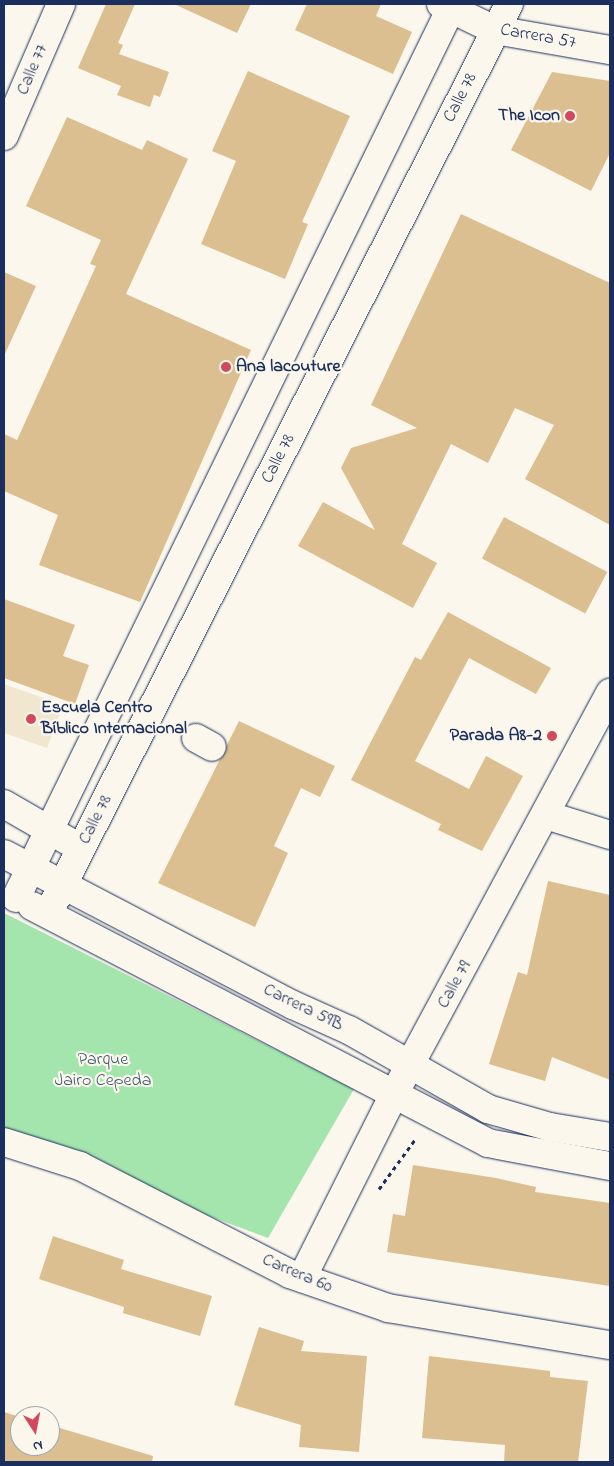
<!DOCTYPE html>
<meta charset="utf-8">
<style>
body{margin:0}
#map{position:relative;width:614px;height:1466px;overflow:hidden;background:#fbf7ec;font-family:"Indie Flower",sans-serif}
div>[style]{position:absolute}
.built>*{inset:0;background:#f1e6d0}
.green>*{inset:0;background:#a4e4ad}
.building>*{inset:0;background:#dbbf90;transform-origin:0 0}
.path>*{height:3px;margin-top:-1.5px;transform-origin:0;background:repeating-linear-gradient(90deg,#1b2f5e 0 4px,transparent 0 8px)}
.roads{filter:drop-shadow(0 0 1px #1b2f5e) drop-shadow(0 0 1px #1b2f5e)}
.minor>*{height:28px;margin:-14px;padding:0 14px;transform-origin:14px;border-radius:14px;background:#fbf7ec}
.dots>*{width:14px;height:14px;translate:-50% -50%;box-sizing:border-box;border:2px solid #fbf7ec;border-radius:50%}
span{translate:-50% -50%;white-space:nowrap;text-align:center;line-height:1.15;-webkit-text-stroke:4.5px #fbf7ec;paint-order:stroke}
.street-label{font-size:18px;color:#1b2f5e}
.poi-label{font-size:18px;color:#1b2f5e;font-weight:700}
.right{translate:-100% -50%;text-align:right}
.left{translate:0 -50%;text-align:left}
.park-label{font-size:18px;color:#3d5c72}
.frame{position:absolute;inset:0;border:5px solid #1b2f5e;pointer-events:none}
.north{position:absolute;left:10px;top:1406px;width:50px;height:50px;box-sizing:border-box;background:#fbf7ec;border:1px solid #a1a7b3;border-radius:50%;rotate:169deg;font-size:14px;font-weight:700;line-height:20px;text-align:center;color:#1b2f5e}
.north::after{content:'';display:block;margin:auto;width:18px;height:22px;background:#d1495b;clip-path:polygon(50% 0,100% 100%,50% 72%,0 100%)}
</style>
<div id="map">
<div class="built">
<i style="clip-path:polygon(4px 684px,63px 705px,47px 748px,4px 733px)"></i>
</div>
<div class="green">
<i style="clip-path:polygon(4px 913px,354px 1089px,268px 1238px,4px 1139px)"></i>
</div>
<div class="building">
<i style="clip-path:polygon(106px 4px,135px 4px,118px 43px,123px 45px,119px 54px,169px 72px,160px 97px,154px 95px,150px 107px,117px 95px,121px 86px,78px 68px)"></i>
<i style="clip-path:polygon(174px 4px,251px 4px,237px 33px)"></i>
<i style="clip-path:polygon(307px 4px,381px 4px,376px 16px,412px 32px,393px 74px,295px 30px)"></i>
<i style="clip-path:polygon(248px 71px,350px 116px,302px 222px,308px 224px,285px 279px,201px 244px,236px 161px,212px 151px)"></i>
<i style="clip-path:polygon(552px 72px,610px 81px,610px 153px,591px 191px,511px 150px)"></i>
<i style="clip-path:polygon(67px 117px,142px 150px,147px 140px,188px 159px,126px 294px,251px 350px,140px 602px,39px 565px,58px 515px,4px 491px,4px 434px,17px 440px,96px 266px,90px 264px,101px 240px,26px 206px)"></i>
<i style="clip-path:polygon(461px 214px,610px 283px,610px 525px,525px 479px,554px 425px,515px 408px,488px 463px,451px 444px,402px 544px,437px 563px,413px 608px,298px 546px,323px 502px,375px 530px,341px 468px,351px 448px,417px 428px,371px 405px)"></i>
<i style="clip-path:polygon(4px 272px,36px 286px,4px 356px)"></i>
<i style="left:504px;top:517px;width:117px;height:47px;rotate:28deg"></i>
<i style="clip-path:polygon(4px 599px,75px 625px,63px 656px,89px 665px,75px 704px,4px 678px)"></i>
<i style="clip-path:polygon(448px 612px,551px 668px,536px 694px,469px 658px,415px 761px,469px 789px,486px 756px,523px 776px,482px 851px,438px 830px,441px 824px,351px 780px,415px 657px,421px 660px)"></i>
<i style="clip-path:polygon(239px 721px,335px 766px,320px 797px,301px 788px,274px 846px,288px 853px,255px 927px,158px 883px)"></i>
<i style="clip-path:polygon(548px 881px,610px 895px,610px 1080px,552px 1057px,545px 1081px,489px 1064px,518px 972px,527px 975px)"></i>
<i style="clip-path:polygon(413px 1165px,496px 1178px,536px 1187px,535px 1192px,610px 1203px,610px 1286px,387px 1252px,393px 1214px,405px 1216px)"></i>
<i style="clip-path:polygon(53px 1236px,124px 1260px,121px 1269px,212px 1296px,200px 1336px,123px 1313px,124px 1307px,39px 1279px)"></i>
<i style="clip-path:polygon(259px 1327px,304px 1341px,301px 1351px,367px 1356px,359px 1452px,299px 1447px,301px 1425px,234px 1405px)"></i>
<i style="clip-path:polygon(429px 1356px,550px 1371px,550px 1377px,588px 1381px,578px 1462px,504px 1462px,505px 1445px,422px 1438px)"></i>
<i style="clip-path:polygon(4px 1412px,20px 1417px,20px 1446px,50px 1446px,50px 1425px,153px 1456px,152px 1462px,4px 1462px)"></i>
</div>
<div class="path">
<i style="left:379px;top:1189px;width:63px;rotate:-54deg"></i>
</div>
<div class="roads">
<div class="minor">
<i style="left:441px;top:4px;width:60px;rotate:25.7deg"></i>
<i style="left:495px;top:30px;width:117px;rotate:9.9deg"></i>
<i style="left:4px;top:136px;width:144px;rotate:-66.6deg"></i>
<i style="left:196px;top:738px;width:18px;rotate:29deg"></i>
<i style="left:4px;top:804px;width:74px;rotate:30deg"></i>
<i style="left:546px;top:815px;width:67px;rotate:17.4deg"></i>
<i style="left:4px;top:854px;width:326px;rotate:27.6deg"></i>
<i style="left:293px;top:1005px;width:61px;rotate:24.1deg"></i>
<i style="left:349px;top:1030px;width:160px;rotate:29.6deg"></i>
<i style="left:488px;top:1109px;width:65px;rotate:16.2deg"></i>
<i style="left:550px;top:1127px;width:61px;rotate:9.5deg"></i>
<i style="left:16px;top:898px;width:995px;rotate:-63.95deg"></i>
<i style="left:32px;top:906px;width:514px;rotate:27.46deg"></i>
<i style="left:488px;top:1143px;width:124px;rotate:10.7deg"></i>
<i style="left:48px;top:914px;width:1020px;rotate:-63.13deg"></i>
<i style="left:4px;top:1142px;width:80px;rotate:17.5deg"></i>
<i style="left:80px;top:1166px;width:236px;rotate:27.2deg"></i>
<i style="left:290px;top:1274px;width:104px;rotate:19.1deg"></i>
<i style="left:388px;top:1308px;width:225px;rotate:9.5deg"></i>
<i style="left:302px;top:1278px;width:203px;rotate:-63.4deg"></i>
<i style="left:393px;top:1096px;width:458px;rotate:-61.7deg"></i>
</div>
</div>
<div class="dots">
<i style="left:570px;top:116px;background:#d1495b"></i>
<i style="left:226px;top:367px;background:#d1495b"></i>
<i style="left:31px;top:719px;background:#d1495b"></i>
<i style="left:552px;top:736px;background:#d1495b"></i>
</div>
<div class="street-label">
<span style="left:538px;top:37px;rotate:10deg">Carrera 57</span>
<span style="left:33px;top:70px;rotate:-67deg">Calle 77</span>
<span style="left:461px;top:98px;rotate:-63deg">Calle 78</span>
<span style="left:279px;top:459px;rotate:-63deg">Calle 78</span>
<span style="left:96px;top:820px;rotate:-63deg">Calle 78</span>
<span style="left:455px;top:985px;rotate:-61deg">Calle 79</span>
<span style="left:303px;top:1008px;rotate:26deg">Carrera 59B</span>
<span style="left:297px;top:1274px;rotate:23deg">Carrera 60</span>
</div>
<div class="poi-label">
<span class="right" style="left:560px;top:116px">The Icon</span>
<span class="left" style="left:236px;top:367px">Ana lacouture</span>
<span class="left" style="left:41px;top:719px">Escuela Centro<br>Bíblico Internacional</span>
<span class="right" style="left:542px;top:736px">Parada A8-2</span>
</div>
<div class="park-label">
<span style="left:103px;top:1071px">Parque<br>Jairo Cepeda</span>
</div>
<div class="frame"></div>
<div class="north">N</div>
</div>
